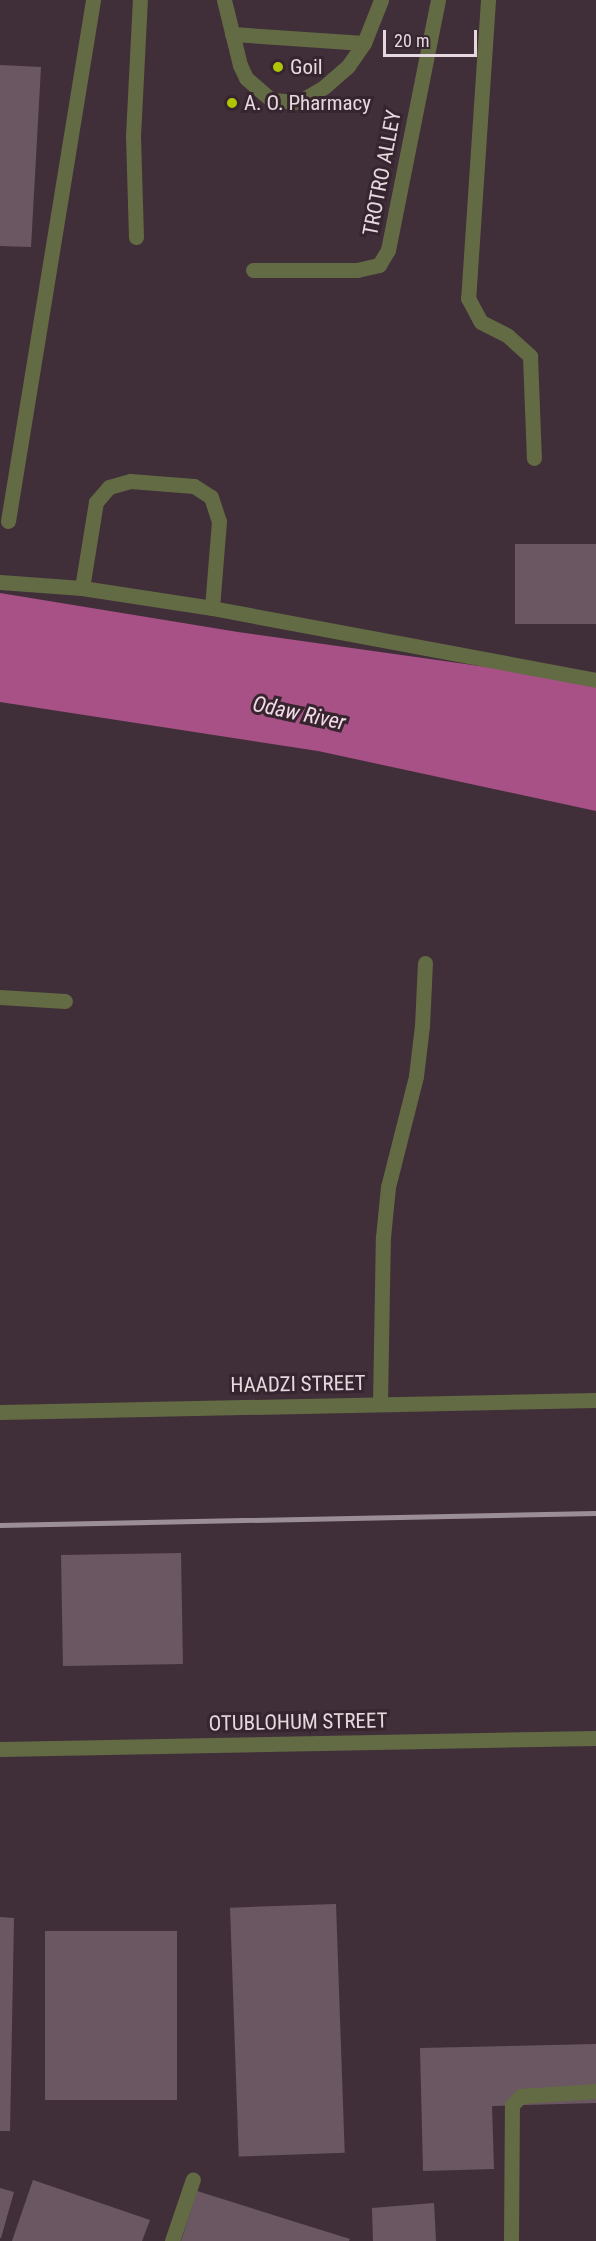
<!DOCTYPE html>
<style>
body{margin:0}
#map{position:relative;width:596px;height:2241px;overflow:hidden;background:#402f39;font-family:"Roboto Condensed",sans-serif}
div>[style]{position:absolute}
.water>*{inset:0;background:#a75186}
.building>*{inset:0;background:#6b5762;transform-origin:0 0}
.lane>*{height:15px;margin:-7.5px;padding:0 7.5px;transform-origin:7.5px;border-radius:7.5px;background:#636b44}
.street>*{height:15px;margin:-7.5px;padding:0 7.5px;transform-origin:7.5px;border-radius:7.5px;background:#636b44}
.rail>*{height:4.5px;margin:-2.25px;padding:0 2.25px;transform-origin:2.25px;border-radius:2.25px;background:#9c8e96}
.dots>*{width:16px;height:16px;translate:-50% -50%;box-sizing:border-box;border:3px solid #36252e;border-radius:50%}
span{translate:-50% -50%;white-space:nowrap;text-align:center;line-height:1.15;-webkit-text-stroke:6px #36252e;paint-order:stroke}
.poi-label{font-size:21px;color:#e5d9df}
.left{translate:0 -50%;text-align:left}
.street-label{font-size:21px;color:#e5d9df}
.water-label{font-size:22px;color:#f2d9e6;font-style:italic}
.scale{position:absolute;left:383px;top:30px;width:94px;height:27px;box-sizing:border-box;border:3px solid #e5d9df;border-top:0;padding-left:8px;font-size:18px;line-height:21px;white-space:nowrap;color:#e5d9df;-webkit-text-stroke:4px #36252e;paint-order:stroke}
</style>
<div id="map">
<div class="water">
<i style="clip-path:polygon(0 593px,238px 632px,558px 677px,596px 686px,596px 811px,318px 751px,0 702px)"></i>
</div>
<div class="building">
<i style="clip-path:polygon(0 65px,41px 67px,31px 247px,0 246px)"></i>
<i style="left:596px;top:544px;width:80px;height:81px;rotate:90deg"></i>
<i style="left:181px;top:1553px;width:111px;height:120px;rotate:89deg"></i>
<i style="left:336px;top:1904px;width:249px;height:106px;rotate:88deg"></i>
<i style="clip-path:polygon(0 1917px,14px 1918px,10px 2131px,0 2131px)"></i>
<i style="left:177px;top:1931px;width:169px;height:132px;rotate:90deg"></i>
<i style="clip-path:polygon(596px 2044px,596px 2103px,492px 2106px,494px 2169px,423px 2171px,420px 2048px)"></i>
<i style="clip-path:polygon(33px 2180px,150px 2220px,142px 2241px,12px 2241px)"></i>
<i style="clip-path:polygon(0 2188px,14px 2192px,1px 2238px,0 2238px)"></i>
<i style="clip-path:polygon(197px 2191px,350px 2239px,349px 2241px,181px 2241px)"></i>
<i style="clip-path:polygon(434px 2203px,436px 2241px,373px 2241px,372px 2208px)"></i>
</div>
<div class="lane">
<i style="left:224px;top:0;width:67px;rotate:76.2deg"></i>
<i style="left:240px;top:65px;width:14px;rotate:65deg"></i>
<i style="left:246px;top:78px;width:33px;rotate:41deg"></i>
<i style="left:271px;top:100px;width:28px;rotate:4deg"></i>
<i style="left:299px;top:102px;width:29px;rotate:-31deg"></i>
<i style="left:324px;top:87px;width:32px;rotate:-41deg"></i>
<i style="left:348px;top:66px;width:28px;rotate:-55deg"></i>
<i style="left:364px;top:43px;width:46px;rotate:-68.4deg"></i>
<i style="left:232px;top:34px;width:132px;rotate:3.9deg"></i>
<i style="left:136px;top:237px;width:101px;rotate:-91.7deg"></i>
<i style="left:133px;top:136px;width:136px;rotate:-87.1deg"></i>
<i style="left:253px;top:270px;width:104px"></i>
<i style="left:357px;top:270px;width:23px;rotate:-13deg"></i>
<i style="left:379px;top:265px;width:17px;rotate:-59deg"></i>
<i style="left:388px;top:250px;width:255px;rotate:-78.7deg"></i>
<i style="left:8px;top:521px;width:528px;rotate:-80.73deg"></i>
<i style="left:82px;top:588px;width:87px;rotate:-80.8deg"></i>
<i style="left:96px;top:502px;width:20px;rotate:-49deg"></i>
<i style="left:109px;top:487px;width:22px;rotate:-16deg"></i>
<i style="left:130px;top:481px;width:64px;rotate:4.5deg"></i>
<i style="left:194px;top:486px;width:20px;rotate:33deg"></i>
<i style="left:211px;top:497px;width:25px;rotate:72deg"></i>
<i style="left:219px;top:521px;width:87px;rotate:94.6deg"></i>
<i style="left:0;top:997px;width:65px;rotate:3.5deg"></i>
<i style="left:380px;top:1403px;width:166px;rotate:-89deg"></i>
<i style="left:383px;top:1237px;width:50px;rotate:-84.3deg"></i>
<i style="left:388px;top:1187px;width:114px;rotate:-75.8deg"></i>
<i style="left:416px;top:1076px;width:50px;rotate:-83.2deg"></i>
<i style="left:422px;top:1026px;width:63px;rotate:-87.3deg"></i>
<i style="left:0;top:1749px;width:596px;rotate:-1.06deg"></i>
<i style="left:172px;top:2241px;width:65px;rotate:-71.3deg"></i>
<i style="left:511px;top:2241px;width:136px;rotate:-89.6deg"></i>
<i style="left:512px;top:2105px;width:13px;rotate:-45deg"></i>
<i style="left:521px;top:2096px;width:75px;rotate:-3.8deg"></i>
</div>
<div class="street">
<i style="left:488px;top:0;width:299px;rotate:93.8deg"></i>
<i style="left:468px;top:298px;width:27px;rotate:62deg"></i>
<i style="left:481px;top:322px;width:30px;rotate:27deg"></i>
<i style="left:508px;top:336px;width:30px;rotate:42deg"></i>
<i style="left:530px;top:356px;width:102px;rotate:87.8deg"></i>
<i style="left:0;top:582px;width:82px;rotate:4.2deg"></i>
<i style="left:82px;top:588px;width:132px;rotate:8.7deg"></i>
<i style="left:212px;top:608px;width:391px;rotate:10.6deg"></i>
<i style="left:0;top:1412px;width:596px;rotate:-1.15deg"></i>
</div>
<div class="rail">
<i style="left:0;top:1525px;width:596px;rotate:-1.15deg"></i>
</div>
<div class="dots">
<i style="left:278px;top:67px;background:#afc506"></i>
<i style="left:232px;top:103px;background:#afc506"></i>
</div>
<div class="poi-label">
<span class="left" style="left:290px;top:67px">Goil</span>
<span class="left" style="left:244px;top:103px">A. O. Pharmacy</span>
</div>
<div class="street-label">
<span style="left:382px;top:173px;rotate:-79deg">TROTRO ALLEY</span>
<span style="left:298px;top:1384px;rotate:-1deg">HAADZI STREET</span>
<span style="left:298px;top:1722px;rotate:-1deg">OTUBLOHUM STREET</span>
</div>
<div class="water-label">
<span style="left:299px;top:713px;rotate:12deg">Odaw River</span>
</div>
<div class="scale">20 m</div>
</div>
